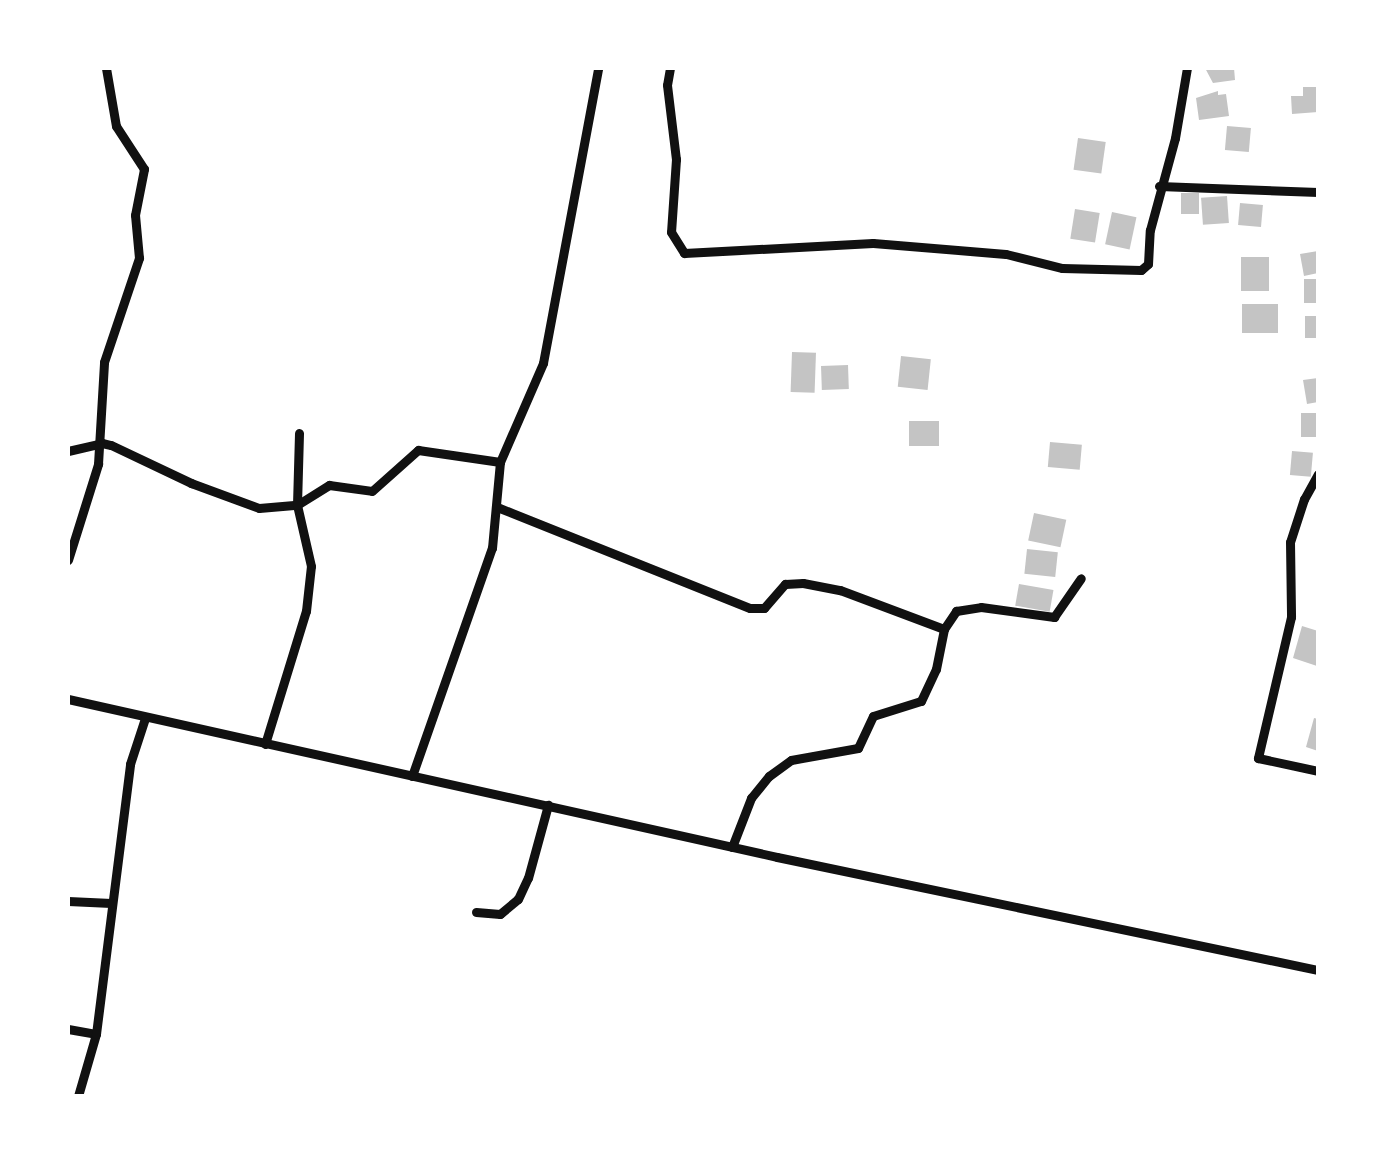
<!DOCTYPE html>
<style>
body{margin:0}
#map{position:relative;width:1386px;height:1164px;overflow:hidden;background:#fff;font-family:"Public Sans",sans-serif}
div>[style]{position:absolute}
.building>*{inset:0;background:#c4c4c4;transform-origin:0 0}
.minor>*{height:9px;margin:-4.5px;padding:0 4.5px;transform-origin:4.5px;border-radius:4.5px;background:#111}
span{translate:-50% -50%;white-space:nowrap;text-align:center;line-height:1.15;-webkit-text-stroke:8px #fff;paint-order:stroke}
.frame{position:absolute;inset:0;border:70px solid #fff;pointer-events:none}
</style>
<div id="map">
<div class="building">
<i style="clip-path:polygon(1205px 68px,1234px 68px,1235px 80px,1213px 83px)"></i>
<i style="clip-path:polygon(1303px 87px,1318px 87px,1318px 112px,1292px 114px,1291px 96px,1303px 96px)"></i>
<i style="clip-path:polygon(1218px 91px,1218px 95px,1226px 94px,1229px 116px,1199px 120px,1196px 98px)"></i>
<i style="left:1227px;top:126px;width:24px;height:24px;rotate:5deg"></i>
<i style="left:1078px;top:138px;width:28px;height:32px;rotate:8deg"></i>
<i style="left:1181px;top:193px;width:18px;height:21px"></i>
<i style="left:1227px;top:196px;width:27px;height:26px;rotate:86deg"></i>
<i style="left:1240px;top:203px;width:23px;height:22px;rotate:5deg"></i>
<i style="left:1075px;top:209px;width:25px;height:30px;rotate:9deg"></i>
<i style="left:1112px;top:212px;width:25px;height:33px;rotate:12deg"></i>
<i style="clip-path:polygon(1318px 251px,1318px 273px,1304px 276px,1300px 254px)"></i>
<i style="left:1241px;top:257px;width:28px;height:34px"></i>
<i style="left:1318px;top:279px;width:24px;height:14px;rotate:90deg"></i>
<i style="left:1242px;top:304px;width:36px;height:29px"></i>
<i style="left:1305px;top:316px;width:13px;height:22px"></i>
<i style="left:792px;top:352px;width:24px;height:40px;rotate:2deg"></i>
<i style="left:901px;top:356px;width:30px;height:31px;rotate:6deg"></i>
<i style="left:848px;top:365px;width:24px;height:27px;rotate:88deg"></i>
<i style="clip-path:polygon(1318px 378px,1318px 402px,1307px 404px,1303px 380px)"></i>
<i style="left:1301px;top:413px;width:17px;height:24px"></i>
<i style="left:909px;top:421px;width:30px;height:25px"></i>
<i style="left:1050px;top:442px;width:32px;height:25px;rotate:5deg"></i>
<i style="left:1292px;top:451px;width:21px;height:24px;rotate:5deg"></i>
<i style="left:1034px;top:513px;width:33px;height:28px;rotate:12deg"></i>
<i style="left:1027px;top:549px;width:31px;height:25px;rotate:6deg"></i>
<i style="left:1019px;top:584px;width:35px;height:22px;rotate:10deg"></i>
<i style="clip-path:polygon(1302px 626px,1318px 631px,1317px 666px,1293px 658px)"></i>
<i style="clip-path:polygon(1314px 718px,1318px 719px,1318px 751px,1306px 747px)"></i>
</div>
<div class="minor">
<i style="left:670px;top:68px;width:17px;rotate:100deg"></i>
<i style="left:667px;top:85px;width:75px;rotate:83.1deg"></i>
<i style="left:676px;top:159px;width:73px;rotate:93.9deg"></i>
<i style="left:671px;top:232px;width:25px;rotate:58deg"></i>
<i style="left:684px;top:253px;width:189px;rotate:-3deg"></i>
<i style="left:873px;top:243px;width:133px;rotate:4.7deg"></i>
<i style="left:1006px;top:254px;width:58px;rotate:14deg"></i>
<i style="left:1062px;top:268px;width:79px;rotate:1.5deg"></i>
<i style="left:1141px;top:270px;width:9px;rotate:-41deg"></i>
<i style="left:1148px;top:264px;width:34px;rotate:-87deg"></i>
<i style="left:1150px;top:230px;width:95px;rotate:-74.8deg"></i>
<i style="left:1175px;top:138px;width:71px;rotate:-80.3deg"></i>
<i style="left:1159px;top:186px;width:159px;rotate:2.2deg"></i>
<i style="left:68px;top:451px;width:35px;rotate:-13deg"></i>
<i style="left:102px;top:443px;width:9px;rotate:13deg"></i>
<i style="left:111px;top:445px;width:89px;rotate:25.4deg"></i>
<i style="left:191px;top:483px;width:72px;rotate:20.2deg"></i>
<i style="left:259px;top:508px;width:38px;rotate:-5deg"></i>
<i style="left:297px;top:505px;width:38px;rotate:-32deg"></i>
<i style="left:329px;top:485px;width:43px;rotate:7.9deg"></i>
<i style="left:372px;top:491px;width:62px;rotate:-41.7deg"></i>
<i style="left:418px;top:450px;width:83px;rotate:8.3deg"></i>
<i style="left:1318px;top:474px;width:29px;rotate:119deg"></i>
<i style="left:1304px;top:499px;width:45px;rotate:108deg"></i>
<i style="left:1290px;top:542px;width:75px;rotate:89.2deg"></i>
<i style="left:1291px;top:617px;width:145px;rotate:103.2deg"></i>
<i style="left:1258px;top:758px;width:61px;rotate:12.2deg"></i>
<i style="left:497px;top:507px;width:272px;rotate:21.8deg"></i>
<i style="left:750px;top:608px;width:14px"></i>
<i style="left:764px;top:608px;width:32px;rotate:-49deg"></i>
<i style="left:785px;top:584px;width:18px;rotate:-3deg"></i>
<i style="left:803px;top:583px;width:38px;rotate:11deg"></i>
<i style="left:840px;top:590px;width:111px;rotate:20.6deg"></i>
<i style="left:68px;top:560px;width:101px;rotate:-72.6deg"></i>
<i style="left:98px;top:464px;width:102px;rotate:-86.6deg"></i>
<i style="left:104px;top:362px;width:110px;rotate:-71.4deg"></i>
<i style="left:139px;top:258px;width:43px;rotate:-95.3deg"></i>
<i style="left:135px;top:215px;width:47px;rotate:-78.9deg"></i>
<i style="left:144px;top:169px;width:51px;rotate:-123.1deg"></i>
<i style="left:116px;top:126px;width:59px;rotate:-99.8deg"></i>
<i style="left:68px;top:699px;width:726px;rotate:12.56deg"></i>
<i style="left:777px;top:857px;width:553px;rotate:11.8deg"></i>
<i style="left:265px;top:744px;width:139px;rotate:-72.9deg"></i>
<i style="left:306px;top:611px;width:45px;rotate:-83.7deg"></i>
<i style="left:311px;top:566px;width:63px;rotate:-102.9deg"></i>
<i style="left:297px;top:505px;width:72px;rotate:-88.4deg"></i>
<i style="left:412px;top:776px;width:242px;rotate:-70.7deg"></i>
<i style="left:492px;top:548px;width:86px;rotate:-84.7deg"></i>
<i style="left:500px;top:462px;width:108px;rotate:-66.5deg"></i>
<i style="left:543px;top:363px;width:300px;rotate:-79.4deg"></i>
<i style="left:732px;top:847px;width:53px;rotate:-68.8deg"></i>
<i style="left:751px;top:798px;width:28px;rotate:-51deg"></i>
<i style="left:769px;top:776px;width:27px;rotate:-36deg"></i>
<i style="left:791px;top:760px;width:68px;rotate:-10.2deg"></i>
<i style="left:858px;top:748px;width:35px;rotate:-65deg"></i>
<i style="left:873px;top:716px;width:50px;rotate:-17.4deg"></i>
<i style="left:921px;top:701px;width:35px;rotate:-65deg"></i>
<i style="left:936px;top:669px;width:41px;rotate:-78.7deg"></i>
<i style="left:944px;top:629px;width:22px;rotate:-56deg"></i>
<i style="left:956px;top:611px;width:25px;rotate:-9deg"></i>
<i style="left:981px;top:607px;width:74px;rotate:7.8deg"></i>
<i style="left:1054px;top:617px;width:47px;rotate:-55.3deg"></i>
<i style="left:68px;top:901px;width:43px;rotate:2.7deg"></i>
<i style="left:476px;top:912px;width:24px;rotate:5deg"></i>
<i style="left:500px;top:914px;width:23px;rotate:-40deg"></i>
<i style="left:518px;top:899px;width:23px;rotate:-65deg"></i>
<i style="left:528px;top:878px;width:76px;rotate:-74.7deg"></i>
<i style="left:68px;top:1029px;width:28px;rotate:10deg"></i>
<i style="left:78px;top:1096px;width:65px;rotate:-73.8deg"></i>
<i style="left:96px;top:1034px;width:272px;rotate:-82.8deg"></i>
<i style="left:130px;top:764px;width:48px;rotate:-71.9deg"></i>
</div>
<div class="frame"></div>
</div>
